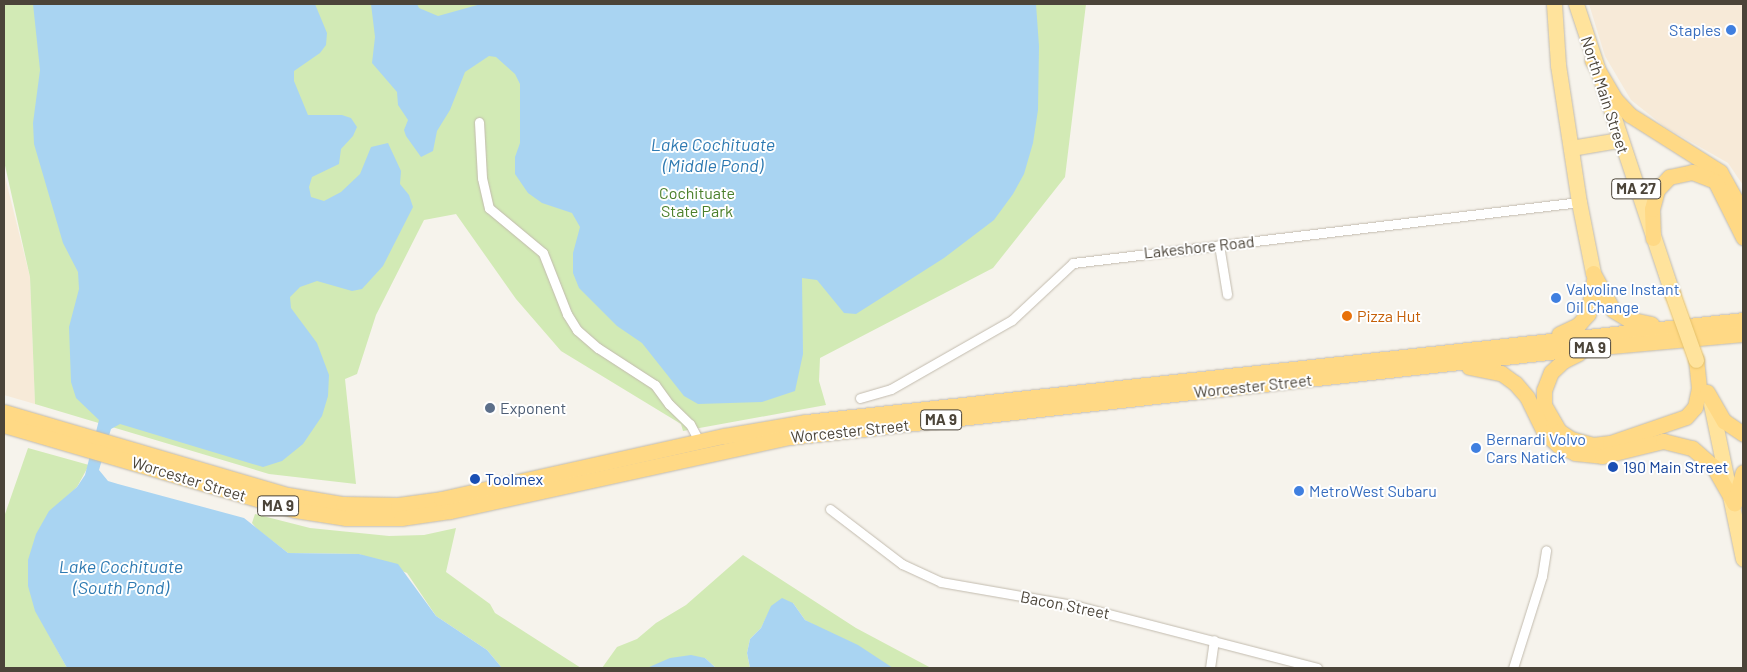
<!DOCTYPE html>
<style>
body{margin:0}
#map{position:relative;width:1747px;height:672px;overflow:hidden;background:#f6f3ec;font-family:Barlow,sans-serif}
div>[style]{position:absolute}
.commercial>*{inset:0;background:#f7ead8}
.green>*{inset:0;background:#d2eab5}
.water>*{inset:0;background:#a9d4f2}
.roads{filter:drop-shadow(0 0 1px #c2bbae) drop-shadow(0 0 1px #c2bbae)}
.minor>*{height:9px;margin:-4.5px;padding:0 4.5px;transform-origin:4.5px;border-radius:4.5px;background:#fff}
.primary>*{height:15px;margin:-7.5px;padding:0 7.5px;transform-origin:7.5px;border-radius:7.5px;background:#ffe39c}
.trunk>*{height:15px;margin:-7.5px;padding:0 7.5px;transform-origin:7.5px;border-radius:7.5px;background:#ffd985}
.bridges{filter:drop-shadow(0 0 1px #e6c16a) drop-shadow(0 0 1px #e6c16a)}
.primary-bridge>*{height:15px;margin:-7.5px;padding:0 7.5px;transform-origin:7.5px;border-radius:7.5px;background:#ffe39c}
.dots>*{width:14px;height:14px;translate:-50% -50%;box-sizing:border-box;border:2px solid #fff;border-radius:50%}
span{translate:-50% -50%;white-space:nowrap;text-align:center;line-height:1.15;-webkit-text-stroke:4px #fff;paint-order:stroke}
.shield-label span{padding:1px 4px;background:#fff;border:1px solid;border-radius:4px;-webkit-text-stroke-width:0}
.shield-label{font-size:15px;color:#4b4439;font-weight:700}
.shop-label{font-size:16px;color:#366cbe}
.right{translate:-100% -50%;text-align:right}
.left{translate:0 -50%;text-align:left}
.street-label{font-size:16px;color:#4b4439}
.park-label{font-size:16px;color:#4a7f2a}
.food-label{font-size:16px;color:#c56008}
.service-label{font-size:16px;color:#4e5e75}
.transit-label{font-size:16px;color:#164399}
.water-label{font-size:18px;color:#2e7ab2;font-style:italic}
.frame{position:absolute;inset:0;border:5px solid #4b4439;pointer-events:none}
</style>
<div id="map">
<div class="commercial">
<i style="clip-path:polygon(1589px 4px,1743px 4px,1743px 185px,1728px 163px,1665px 127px,1631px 100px,1605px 56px)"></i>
<i style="clip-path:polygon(4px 173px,30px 277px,35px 404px,4px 395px)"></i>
</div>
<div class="green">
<i style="clip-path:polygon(4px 4px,1086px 4px,1065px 177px,993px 268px,820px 358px,819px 381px,826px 405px,683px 431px,681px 424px,561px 351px,516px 299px,456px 214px,424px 220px,376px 315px,357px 374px,345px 379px,356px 484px,269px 474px,35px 404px,30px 277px,4px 161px)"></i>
<i style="clip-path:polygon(28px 448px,89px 465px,77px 487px,65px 498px,48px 633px,67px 668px,4px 668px,4px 517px)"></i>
<i style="clip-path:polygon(255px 514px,310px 528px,389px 536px,424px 535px,456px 528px,446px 572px,490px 604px,495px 613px,581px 668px,502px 668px,487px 650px,436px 616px,407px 573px,359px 554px,288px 553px,257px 529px,252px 523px)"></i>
<i style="clip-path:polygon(743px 555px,856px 628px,931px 668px,893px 668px,805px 620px,793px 603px,772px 606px,761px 628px,750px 639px,747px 653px,750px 668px,716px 668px,705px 658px,647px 668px,602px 668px,617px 647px,637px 639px,656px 623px,686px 605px)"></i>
</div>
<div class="water">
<i style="clip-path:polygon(33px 4px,315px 4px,327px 33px,326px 45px,320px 53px,294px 71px,294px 81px,308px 115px,342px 115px,351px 118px,357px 127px,353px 136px,341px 149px,339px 164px,312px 177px,309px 187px,311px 197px,324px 201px,341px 192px,360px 174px,371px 147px,388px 143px,401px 171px,400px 184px,409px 195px,413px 207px,383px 266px,362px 289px,352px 291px,317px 281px,300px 287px,290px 297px,291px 308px,317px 343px,329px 375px,328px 396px,322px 416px,303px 444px,282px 461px,263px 467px,120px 424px,111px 429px,99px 470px,108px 481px,118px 484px,244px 518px,288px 553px,359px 554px,398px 564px,436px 616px,487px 650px,502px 668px,67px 668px,35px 611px,28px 586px,28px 560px,36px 534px,49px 511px,77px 487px,85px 475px,99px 420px,76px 398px,71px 382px,69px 327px,79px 289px,78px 272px,63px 243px,34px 144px,33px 123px,40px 70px)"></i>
<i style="clip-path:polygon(371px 4px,417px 4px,419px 8px,438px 16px,481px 4px,1036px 4px,1039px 46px,1038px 110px,1033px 143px,1024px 174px,1013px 194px,994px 220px,944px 258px,856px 314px,844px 313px,817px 280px,802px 278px,803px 354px,795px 391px,762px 402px,698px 404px,684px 396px,642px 343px,617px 326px,579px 288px,573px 273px,573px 253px,580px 227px,572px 213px,542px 203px,528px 193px,515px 174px,515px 157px,520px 143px,520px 84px,515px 74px,496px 57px,489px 56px,465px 72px,450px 110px,437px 131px,433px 151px,421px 157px,406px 136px,404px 130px,408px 120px,398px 105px,397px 92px,372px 63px,375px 37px)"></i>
<i style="clip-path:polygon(782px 598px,793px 603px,805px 620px,858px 645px,893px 668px,750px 668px,747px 653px,750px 639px,761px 628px,771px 606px)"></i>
<i style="clip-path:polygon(691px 655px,705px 658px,716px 668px,647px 668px,670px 658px)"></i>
</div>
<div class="roads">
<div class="minor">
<i style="left:479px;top:122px;width:56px;rotate:86.9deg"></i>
<i style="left:482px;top:178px;width:31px;rotate:77deg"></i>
<i style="left:489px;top:208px;width:70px;rotate:39.8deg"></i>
<i style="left:543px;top:253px;width:66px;rotate:68.5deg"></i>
<i style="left:567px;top:314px;width:19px;rotate:58deg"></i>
<i style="left:577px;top:330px;width:28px;rotate:41deg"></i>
<i style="left:598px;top:348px;width:68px;rotate:33deg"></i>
<i style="left:655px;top:385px;width:24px;rotate:54deg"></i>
<i style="left:669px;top:404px;width:29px;rotate:44deg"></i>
<i style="left:690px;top:424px;width:19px;rotate:62deg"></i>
<i style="left:1219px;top:245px;width:50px;rotate:80.7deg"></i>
<i style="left:860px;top:398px;width:32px;rotate:-16deg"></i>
<i style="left:891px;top:389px;width:139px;rotate:-29.7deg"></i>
<i style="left:1012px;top:320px;width:83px;rotate:-43.1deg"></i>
<i style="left:1073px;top:263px;width:510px;rotate:-6.87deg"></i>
<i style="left:830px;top:509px;width:91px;rotate:37.4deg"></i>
<i style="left:902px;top:564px;width:43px;rotate:24.8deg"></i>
<i style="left:941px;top:582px;width:139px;rotate:9.9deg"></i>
<i style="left:1078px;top:606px;width:247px;rotate:14.5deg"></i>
<i style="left:1210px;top:668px;width:28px;rotate:-82deg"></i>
<i style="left:1513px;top:668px;width:96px;rotate:-72.5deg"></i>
<i style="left:1542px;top:576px;width:26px;rotate:-81deg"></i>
</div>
<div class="primary">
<i style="left:1554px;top:4px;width:61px;rotate:86.2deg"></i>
<i style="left:1558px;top:65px;width:139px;rotate:81.3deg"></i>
<i style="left:1579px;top:202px;width:72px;rotate:78.8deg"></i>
<i style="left:1576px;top:4px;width:305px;rotate:71.6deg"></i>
<i style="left:1571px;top:148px;width:49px;rotate:-9.5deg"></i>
<i style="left:1711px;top:404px;width:158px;rotate:78.3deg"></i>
</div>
<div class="trunk">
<i style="left:1592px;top:60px;width:45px;rotate:59.5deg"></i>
<i style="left:1615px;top:99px;width:22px;rotate:47deg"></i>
<i style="left:1630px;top:115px;width:107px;rotate:32.3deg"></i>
<i style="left:1720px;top:172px;width:47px;rotate:60.7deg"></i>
<i style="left:1653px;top:238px;width:29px;rotate:-92deg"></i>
<i style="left:1652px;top:209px;width:20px;rotate:-75deg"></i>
<i style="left:1657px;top:190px;width:18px;rotate:-47deg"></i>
<i style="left:1669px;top:177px;width:24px;rotate:-12deg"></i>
<i style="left:1692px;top:172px;width:25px;rotate:21deg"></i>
<i style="left:1715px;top:181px;width:63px;rotate:63.4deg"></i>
<i style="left:1593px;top:273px;width:42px;rotate:61.6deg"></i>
<i style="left:1613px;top:310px;width:17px;rotate:31deg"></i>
<i style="left:1628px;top:319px;width:24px;rotate:12deg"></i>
<i style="left:1559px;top:334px;width:21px;rotate:-25deg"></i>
<i style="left:1578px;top:325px;width:15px;rotate:-48deg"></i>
<i style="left:1588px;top:314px;width:36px;rotate:-80deg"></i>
<i style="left:1579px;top:353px;width:18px;rotate:153deg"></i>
<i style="left:1563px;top:361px;width:16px;rotate:137deg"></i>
<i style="left:1551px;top:372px;width:19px;rotate:111deg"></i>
<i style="left:1544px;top:390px;width:15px;rotate:90deg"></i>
<i style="left:1544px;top:405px;width:30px;rotate:60deg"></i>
<i style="left:1559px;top:431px;width:14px;rotate:34deg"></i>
<i style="left:1571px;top:439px;width:23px;rotate:15deg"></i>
<i style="left:1593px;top:445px;width:17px;rotate:-7deg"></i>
<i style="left:1610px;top:443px;width:80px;rotate:-18.9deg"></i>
<i style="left:1686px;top:417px;width:13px;rotate:-48deg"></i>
<i style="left:1695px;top:407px;width:19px;rotate:-78deg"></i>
<i style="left:1699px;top:388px;width:28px;rotate:-96deg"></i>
<i style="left:1469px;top:367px;width:33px;rotate:11deg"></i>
<i style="left:1501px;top:373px;width:17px;rotate:36deg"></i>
<i style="left:1515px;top:383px;width:18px;rotate:49deg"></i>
<i style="left:1527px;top:397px;width:39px;rotate:64deg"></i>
<i style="left:1544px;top:432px;width:19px;rotate:43deg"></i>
<i style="left:1558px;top:445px;width:19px;rotate:25deg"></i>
<i style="left:1575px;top:453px;width:27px;rotate:6deg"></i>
<i style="left:1602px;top:456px;width:63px;rotate:-13.8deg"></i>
<i style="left:1663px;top:441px;width:30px;rotate:14deg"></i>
<i style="left:1692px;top:448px;width:28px;rotate:41deg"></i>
<i style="left:1713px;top:466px;width:43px;rotate:60.4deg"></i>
<i style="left:1707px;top:392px;width:34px;rotate:60deg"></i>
<i style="left:1724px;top:421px;width:23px;rotate:34deg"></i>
<i style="left:4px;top:412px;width:296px;rotate:16.3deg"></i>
<i style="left:288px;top:495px;width:56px;rotate:9.3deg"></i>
<i style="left:343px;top:504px;width:55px;rotate:1deg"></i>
<i style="left:398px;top:505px;width:43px;rotate:-7.9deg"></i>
<i style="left:441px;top:499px;width:290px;rotate:-12.6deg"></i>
<i style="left:724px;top:436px;width:83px;rotate:-9.7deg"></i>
<i style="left:806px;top:422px;width:943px;rotate:-6.21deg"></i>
<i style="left:4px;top:425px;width:303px;rotate:16.3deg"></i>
<i style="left:295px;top:510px;width:52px;rotate:8.9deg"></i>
<i style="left:346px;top:518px;width:55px"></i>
<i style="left:401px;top:518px;width:49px;rotate:-8.1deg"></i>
<i style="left:450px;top:511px;width:348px;rotate:-12.3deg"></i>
<i style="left:790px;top:437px;width:782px;rotate:-6.39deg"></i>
<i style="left:1567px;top:350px;width:177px;rotate:-5.2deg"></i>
<i style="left:1734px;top:503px;width:32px;rotate:-74deg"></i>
</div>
</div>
<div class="bridges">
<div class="primary-bridge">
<i style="left:1672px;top:293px;width:71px;rotate:70.3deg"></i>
</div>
</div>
<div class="dots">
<i style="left:1731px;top:30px;background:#3f7fe0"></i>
<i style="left:1556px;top:298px;background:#3f7fe0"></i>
<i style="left:1347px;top:316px;background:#e8710a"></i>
<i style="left:490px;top:408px;background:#5c6f8a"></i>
<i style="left:1476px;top:448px;background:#3f7fe0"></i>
<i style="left:1613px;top:467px;background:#1a4fb4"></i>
<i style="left:475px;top:479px;background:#1a4fb4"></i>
<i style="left:1299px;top:491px;background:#3f7fe0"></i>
</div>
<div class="shield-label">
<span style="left:1636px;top:189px">MA 27</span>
<span style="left:1590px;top:348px">MA 9</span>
<span style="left:941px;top:420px">MA 9</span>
<span style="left:278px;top:506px">MA 9</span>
</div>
<div class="shop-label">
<span class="right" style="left:1721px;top:30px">Staples</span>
<span class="left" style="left:1566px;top:298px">Valvoline Instant<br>Oil Change</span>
<span class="left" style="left:1486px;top:448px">Bernardi Volvo<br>Cars Natick</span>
<span class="left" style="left:1309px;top:491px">MetroWest Subaru</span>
</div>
<div class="street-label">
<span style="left:1605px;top:95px;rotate:72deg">North Main Street</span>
<span style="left:1199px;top:247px;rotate:-6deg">Lakeshore Road</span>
<span style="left:1253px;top:386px;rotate:-6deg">Worcester Street</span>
<span style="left:850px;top:431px;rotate:-6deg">Worcester Street</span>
<span style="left:189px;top:479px;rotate:17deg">Worcester Street</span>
<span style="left:1065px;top:605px;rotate:11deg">Bacon Street</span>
</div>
<div class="park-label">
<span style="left:697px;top:202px">Cochituate<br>State Park</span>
</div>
<div class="food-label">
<span class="left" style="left:1357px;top:316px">Pizza Hut</span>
</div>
<div class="service-label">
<span class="left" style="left:500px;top:408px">Exponent</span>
</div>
<div class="transit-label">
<span class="left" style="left:1623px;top:467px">190 Main Street</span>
<span class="left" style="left:485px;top:479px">Toolmex</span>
</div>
<div class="water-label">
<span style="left:713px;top:155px">Lake Cochituate<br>(Middle Pond)</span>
<span style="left:121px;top:577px">Lake Cochituate<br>(South Pond)</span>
</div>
<div class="frame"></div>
</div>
